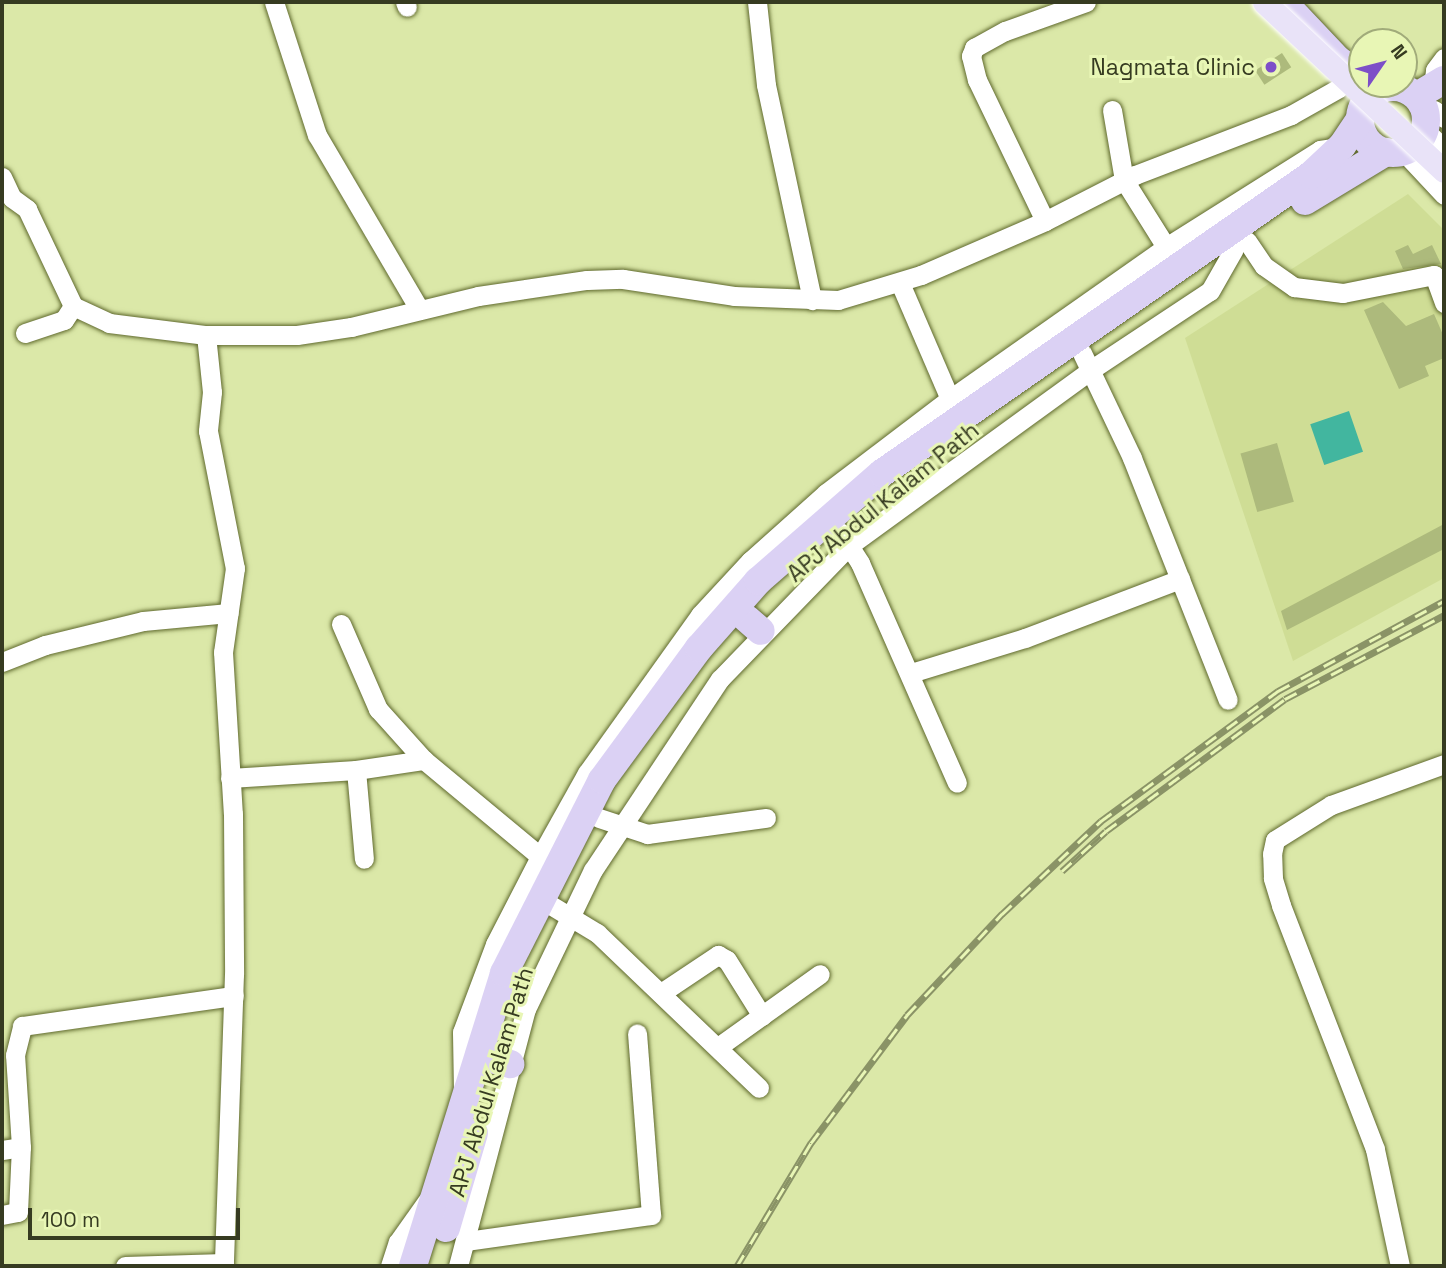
<!DOCTYPE html>
<style>
body{margin:0}
#map{position:relative;width:1446px;height:1268px;overflow:hidden;background:#dbe8a8;font-family:"Space Grotesk",sans-serif}
div>[style]{position:absolute}
.built>*{inset:0;background:#cfdd95}
.water>*{inset:0;background:#42b69f;transform-origin:0 0}
.building>*{inset:0;background:#adba7c;transform-origin:0 0}
.roads{filter:drop-shadow(0 0 2px #5f692d) drop-shadow(0 0 2px #5f692d)}
.minor>*{height:19px;margin:-9.5px;padding:0 9.5px;transform-origin:9.5px;border-radius:9.5px;background:#fff}
.highway>*{height:28px;margin:-14px;padding:0 14px;transform-origin:14px;border-radius:14px;background:#dbd1f4}
.highway>.ring{margin:-14px;padding:0;box-sizing:content-box;background:none;border:28px solid #dbd1f4;border-radius:50%}
.rail>*{height:7px;margin-top:-3.5px;transform-origin:0;background:repeating-linear-gradient(90deg,#e8f6b5 0 13px,#8a9366 0 26px);box-sizing:border-box;border-block:2px solid #8a9366}
.bridges{filter:drop-shadow(0 0 2px #fff) drop-shadow(0 0 2px #fff)}
.major-bridge>*{height:23px;margin:-11.5px;padding:0 11.5px;transform-origin:11.5px;border-radius:11.5px;background:#e9e3f8}
.dots>*{width:19px;height:19px;translate:-50% -50%;box-sizing:border-box;border:4px solid #e8f6b5;border-radius:50%}
span{translate:-50% -50%;white-space:nowrap;text-align:center;line-height:1.15;-webkit-text-stroke:6px #e8f6b5;paint-order:stroke}
.poi-label{font-size:23px;color:#363b21}
.right{translate:-100% -50%;text-align:right}
.street-label{font-size:23px;color:#363b21}
.frame{position:absolute;inset:0;border:4px solid #363b21;pointer-events:none}
.north{position:absolute;left:1348px;top:28px;width:70px;height:70px;box-sizing:border-box;background:#e8f6b5;border:2px solid #a1ab7a;border-radius:50%;rotate:55deg;font-size:19px;font-weight:700;line-height:28px;text-align:center;color:#363b21}
.north::after{content:'';display:block;margin:auto;width:24px;height:32px;background:#7d4fc8;clip-path:polygon(50% 0,100% 100%,50% 72%,0 100%)}
.scale{position:absolute;left:28px;top:1208px;width:212px;height:32px;box-sizing:border-box;border:4px solid #363b21;border-top:0;padding-left:9px;font-size:21px;line-height:24px;white-space:nowrap;color:#363b21;-webkit-text-stroke:5px #e8f6b5;paint-order:stroke}
</style>
<div id="map">
<div class="built">
<i style="clip-path:polygon(1408px 194px,1444px 230px,1444px 578px,1293px 661px,1185px 338px)"></i>
</div>
<div class="water">
<i style="left:1349px;top:411px;width:43px;height:41px;rotate:71deg"></i>
</div>
<div class="building">
<i style="left:1282px;top:53px;width:17px;height:32px;rotate:57deg"></i>
<i style="clip-path:polygon(1408px 245px,1413px 254px,1432px 245px,1441px 264px,1403px 269px,1395px 251px)"></i>
<i style="clip-path:polygon(1383px 302px,1406px 326px,1434px 314px,1444px 337px,1444px 358px,1425px 366px,1429px 376px,1399px 389px,1364px 310px)"></i>
<i style="left:1277px;top:443px;width:61px;height:38px;rotate:74deg"></i>
<i style="clip-path:polygon(1444px 524px,1444px 549px,1287px 630px,1281px 611px)"></i>
</div>
<div class="roads">
<div class="minor">
<i style="left:274px;top:2px;width:140px;rotate:72.1deg"></i>
<i style="left:317px;top:135px;width:202px;rotate:59.6deg"></i>
<i style="left:405px;top:2px;width:5px;rotate:68deg"></i>
<i style="left:757px;top:2px;width:83px;rotate:83.8deg"></i>
<i style="left:766px;top:85px;width:220px;rotate:77.9deg"></i>
<i style="left:1433px;top:87px;width:17px;rotate:-83deg"></i>
<i style="left:1435px;top:70px;width:15px;rotate:-53deg"></i>
<i style="left:1112px;top:110px;width:71px;rotate:80.3deg"></i>
<i style="left:1124px;top:180px;width:79px;rotate:57.9deg"></i>
<i style="left:1434px;top:110px;width:13px;rotate:39deg"></i>
<i style="left:1424px;top:129px;width:28px;rotate:45deg"></i>
<i style="left:1403px;top:151px;width:60px;rotate:47deg"></i>
<i style="left:2px;top:177px;width:23px;rotate:65deg"></i>
<i style="left:12px;top:198px;width:19px;rotate:36deg"></i>
<i style="left:27px;top:209px;width:107px;rotate:64.6deg"></i>
<i style="left:73px;top:306px;width:40px;rotate:25deg"></i>
<i style="left:109px;top:323px;width:98px;rotate:7.1deg"></i>
<i style="left:206px;top:335px;width:91px"></i>
<i style="left:297px;top:335px;width:55px;rotate:-8.4deg"></i>
<i style="left:351px;top:327px;width:131px;rotate:-13.7deg"></i>
<i style="left:478px;top:296px;width:110px;rotate:-8.4deg"></i>
<i style="left:587px;top:280px;width:36px;rotate:-2deg"></i>
<i style="left:623px;top:279px;width:112px;rotate:8.7deg"></i>
<i style="left:734px;top:296px;width:104px;rotate:2.2deg"></i>
<i style="left:838px;top:300px;width:87px;rotate:-16.8deg"></i>
<i style="left:921px;top:275px;width:135px;rotate:-23.5deg"></i>
<i style="left:1045px;top:221px;width:101px;rotate:-27.1deg"></i>
<i style="left:1135px;top:175px;width:167px;rotate:-21deg"></i>
<i style="left:1291px;top:115px;width:55px;rotate:-29.4deg"></i>
<i style="left:1045px;top:221px;width:157px;rotate:-115.7deg"></i>
<i style="left:977px;top:80px;width:25px;rotate:-104deg"></i>
<i style="left:971px;top:56px;width:9px;rotate:-69deg"></i>
<i style="left:974px;top:48px;width:35px;rotate:-29deg"></i>
<i style="left:1005px;top:31px;width:86px;rotate:-19.7deg"></i>
<i style="left:1247px;top:241px;width:30px;rotate:56deg"></i>
<i style="left:1264px;top:266px;width:37px;rotate:35deg"></i>
<i style="left:1294px;top:287px;width:49px;rotate:7deg"></i>
<i style="left:1343px;top:293px;width:93px;rotate:-11.2deg"></i>
<i style="left:1434px;top:275px;width:30px;rotate:70deg"></i>
<i style="left:900px;top:283px;width:126px;rotate:66.7deg"></i>
<i style="left:25px;top:333px;width:41px;rotate:-18.4deg"></i>
<i style="left:64px;top:320px;width:17px;rotate:-57deg"></i>
<i style="left:206px;top:335px;width:57px;rotate:84deg"></i>
<i style="left:212px;top:392px;width:39px;rotate:96deg"></i>
<i style="left:208px;top:431px;width:140px;rotate:78.9deg"></i>
<i style="left:235px;top:568px;width:85px;rotate:98.1deg"></i>
<i style="left:223px;top:652px;width:162px;rotate:86.5deg"></i>
<i style="left:233px;top:814px;width:160px;rotate:89.6deg"></i>
<i style="left:234px;top:974px;width:292px;rotate:92deg"></i>
<i style="left:1082px;top:353px;width:116px;rotate:64.5deg"></i>
<i style="left:1132px;top:458px;width:260px;rotate:68.4deg"></i>
<i style="left:840px;top:532px;width:37px;rotate:57deg"></i>
<i style="left:860px;top:563px;width:240px;rotate:66.2deg"></i>
<i style="left:341px;top:624px;width:93px;rotate:66.5deg"></i>
<i style="left:378px;top:709px;width:69px;rotate:48deg"></i>
<i style="left:2px;top:662px;width:46px;rotate:-21.6deg"></i>
<i style="left:45px;top:645px;width:101px;rotate:-13.8deg"></i>
<i style="left:143px;top:621px;width:86px;rotate:-5.3deg"></i>
<i style="left:911px;top:673px;width:119px;rotate:-17.1deg"></i>
<i style="left:1025px;top:638px;width:166px;rotate:-20.8deg"></i>
<i style="left:356px;top:770px;width:89px;rotate:84.9deg"></i>
<i style="left:230px;top:778px;width:126px;rotate:-3.6deg"></i>
<i style="left:356px;top:770px;width:69px;rotate:-8.4deg"></i>
<i style="left:424px;top:760px;width:161px;rotate:39.7deg"></i>
<i style="left:599px;top:818px;width:51px;rotate:18.4deg"></i>
<i style="left:647px;top:834px;width:120px;rotate:-7.7deg"></i>
<i style="left:539px;top:898px;width:68px;rotate:31.1deg"></i>
<i style="left:597px;top:933px;width:224px;rotate:43.7deg"></i>
<i style="left:661px;top:993px;width:69px;rotate:-33.7deg"></i>
<i style="left:718px;top:955px;width:10px;rotate:29deg"></i>
<i style="left:727px;top:960px;width:66px;rotate:58deg"></i>
<i style="left:718px;top:1047px;width:125px;rotate:-35.6deg"></i>
<i style="left:463px;top:1090px;width:58px;rotate:-91deg"></i>
<i style="left:462px;top:1032px;width:94px;rotate:-69.4deg"></i>
<i style="left:495px;top:944px;width:98px;rotate:-62.7deg"></i>
<i style="left:540px;top:857px;width:96px;rotate:-60.8deg"></i>
<i style="left:587px;top:773px;width:194px;rotate:-54.4deg"></i>
<i style="left:700px;top:615px;width:74px;rotate:-47.2deg"></i>
<i style="left:750px;top:561px;width:102px;rotate:-41.8deg"></i>
<i style="left:826px;top:493px;width:156px;rotate:-37.2deg"></i>
<i style="left:950px;top:399px;width:264px;rotate:-35.1deg"></i>
<i style="left:1166px;top:247px;width:182px;rotate:-32.2deg"></i>
<i style="left:1320px;top:150px;width:13px;rotate:-9deg"></i>
<i style="left:2px;top:1150px;width:19px;rotate:-9deg"></i>
<i style="left:2px;top:1215px;width:16px;rotate:-11deg"></i>
<i style="left:18px;top:1212px;width:65px;rotate:-87.4deg"></i>
<i style="left:21px;top:1147px;width:92px;rotate:-93.7deg"></i>
<i style="left:15px;top:1055px;width:30px;rotate:-76deg"></i>
<i style="left:22px;top:1026px;width:214px;rotate:-8.1deg"></i>
<i style="left:466px;top:1241px;width:187px;rotate:-8deg"></i>
<i style="left:651px;top:1215px;width:182px;rotate:-94.4deg"></i>
<i style="left:125px;top:1266px;width:99px;rotate:-1.7deg"></i>
<i style="left:390px;top:1266px;width:25px;rotate:-72deg"></i>
<i style="left:398px;top:1242px;width:50px;rotate:-54.7deg"></i>
<i style="left:458px;top:1266px;width:266px;rotate:-75.2deg"></i>
<i style="left:526px;top:1009px;width:154px;rotate:-64.3deg"></i>
<i style="left:593px;top:870px;width:229px;rotate:-56.4deg"></i>
<i style="left:720px;top:679px;width:187px;rotate:-45.9deg"></i>
<i style="left:850px;top:545px;width:299px;rotate:-36deg"></i>
<i style="left:1092px;top:369px;width:141px;rotate:-33.5deg"></i>
<i style="left:1210px;top:291px;width:48px;rotate:-60.3deg"></i>
<i style="left:1400px;top:1266px;width:120px;rotate:-102.1deg"></i>
<i style="left:1375px;top:1149px;width:261px;rotate:-111.1deg"></i>
<i style="left:1281px;top:905px;width:28px;rotate:-107deg"></i>
<i style="left:1273px;top:878px;width:24px;rotate:-92deg"></i>
<i style="left:1272px;top:854px;width:14px;rotate:-78deg"></i>
<i style="left:1275px;top:840px;width:66px;rotate:-32deg"></i>
<i style="left:1331px;top:805px;width:120px;rotate:-19.9deg"></i>
</div>
<div class="highway">
<i style="left:1283px;top:2px;width:80px;rotate:46.5deg"></i>
<i style="left:1338px;top:60px;width:29px;rotate:35deg"></i>
<i class="ring" style="left:1360px;top:87px;width:38px;height:38px"></i>
<i style="left:1417px;top:96px;width:31px;rotate:-31deg"></i>
<i style="left:1305px;top:201px;width:95px;rotate:-31.2deg"></i>
<i style="left:747px;top:619px;width:18px;rotate:41deg"></i>
<i style="left:495px;top:1060px;width:16px;rotate:15deg"></i>
<i style="left:446px;top:1228px;width:99px;rotate:-73.6deg"></i>
<i style="left:413px;top:1266px;width:307px;rotate:-72.7deg"></i>
<i style="left:504px;top:973px;width:216px;rotate:-63.1deg"></i>
<i style="left:602px;top:780px;width:164px;rotate:-53.7deg"></i>
<i style="left:699px;top:648px;width:89px;rotate:-48.6deg"></i>
<i style="left:758px;top:581px;width:164px;rotate:-41.1deg"></i>
<i style="left:882px;top:473px;width:522px;rotate:-34.79deg"></i>
<i style="left:1311px;top:175px;width:42px;rotate:-43.1deg"></i>
<i style="left:1342px;top:146px;width:30px;rotate:-56deg"></i>
</div>
</div>
<div class="rail">
<i style="left:1062px;top:871px;width:59px;rotate:-42.3deg"></i>
<i style="left:1106px;top:831px;width:222px;rotate:-36.4deg"></i>
<i style="left:1285px;top:699px;width:180px;rotate:-27.8deg"></i>
<i style="left:737px;top:1266px;width:144px;rotate:-59deg"></i>
<i style="left:811px;top:1143px;width:160px;rotate:-53.1deg"></i>
<i style="left:907px;top:1015px;width:139px;rotate:-46.8deg"></i>
<i style="left:1002px;top:914px;width:136px;rotate:-43.2deg"></i>
<i style="left:1101px;top:821px;width:220px;rotate:-36.3deg"></i>
<i style="left:1278px;top:691px;width:189px;rotate:-28.5deg"></i>
</div>
<div class="bridges">
<div class="major-bridge">
<i style="left:1264px;top:2px;width:247px;rotate:43.2deg"></i>
</div>
</div>
<div class="dots">
<i style="left:1271px;top:67px;background:#7d4fc8"></i>
</div>
<div class="poi-label">
<span class="right" style="left:1255px;top:67px">Nagmata Clinic</span>
</div>
<div class="street-label">
<span style="left:883px;top:502px;rotate:-39deg">APJ Abdul Kalam Path</span>
<span style="left:491px;top:1082px;rotate:-73deg">APJ Abdul Kalam Path</span>
</div>
<div class="frame"></div>
<div class="north">N</div>
<div class="scale">100 m</div>
</div>
